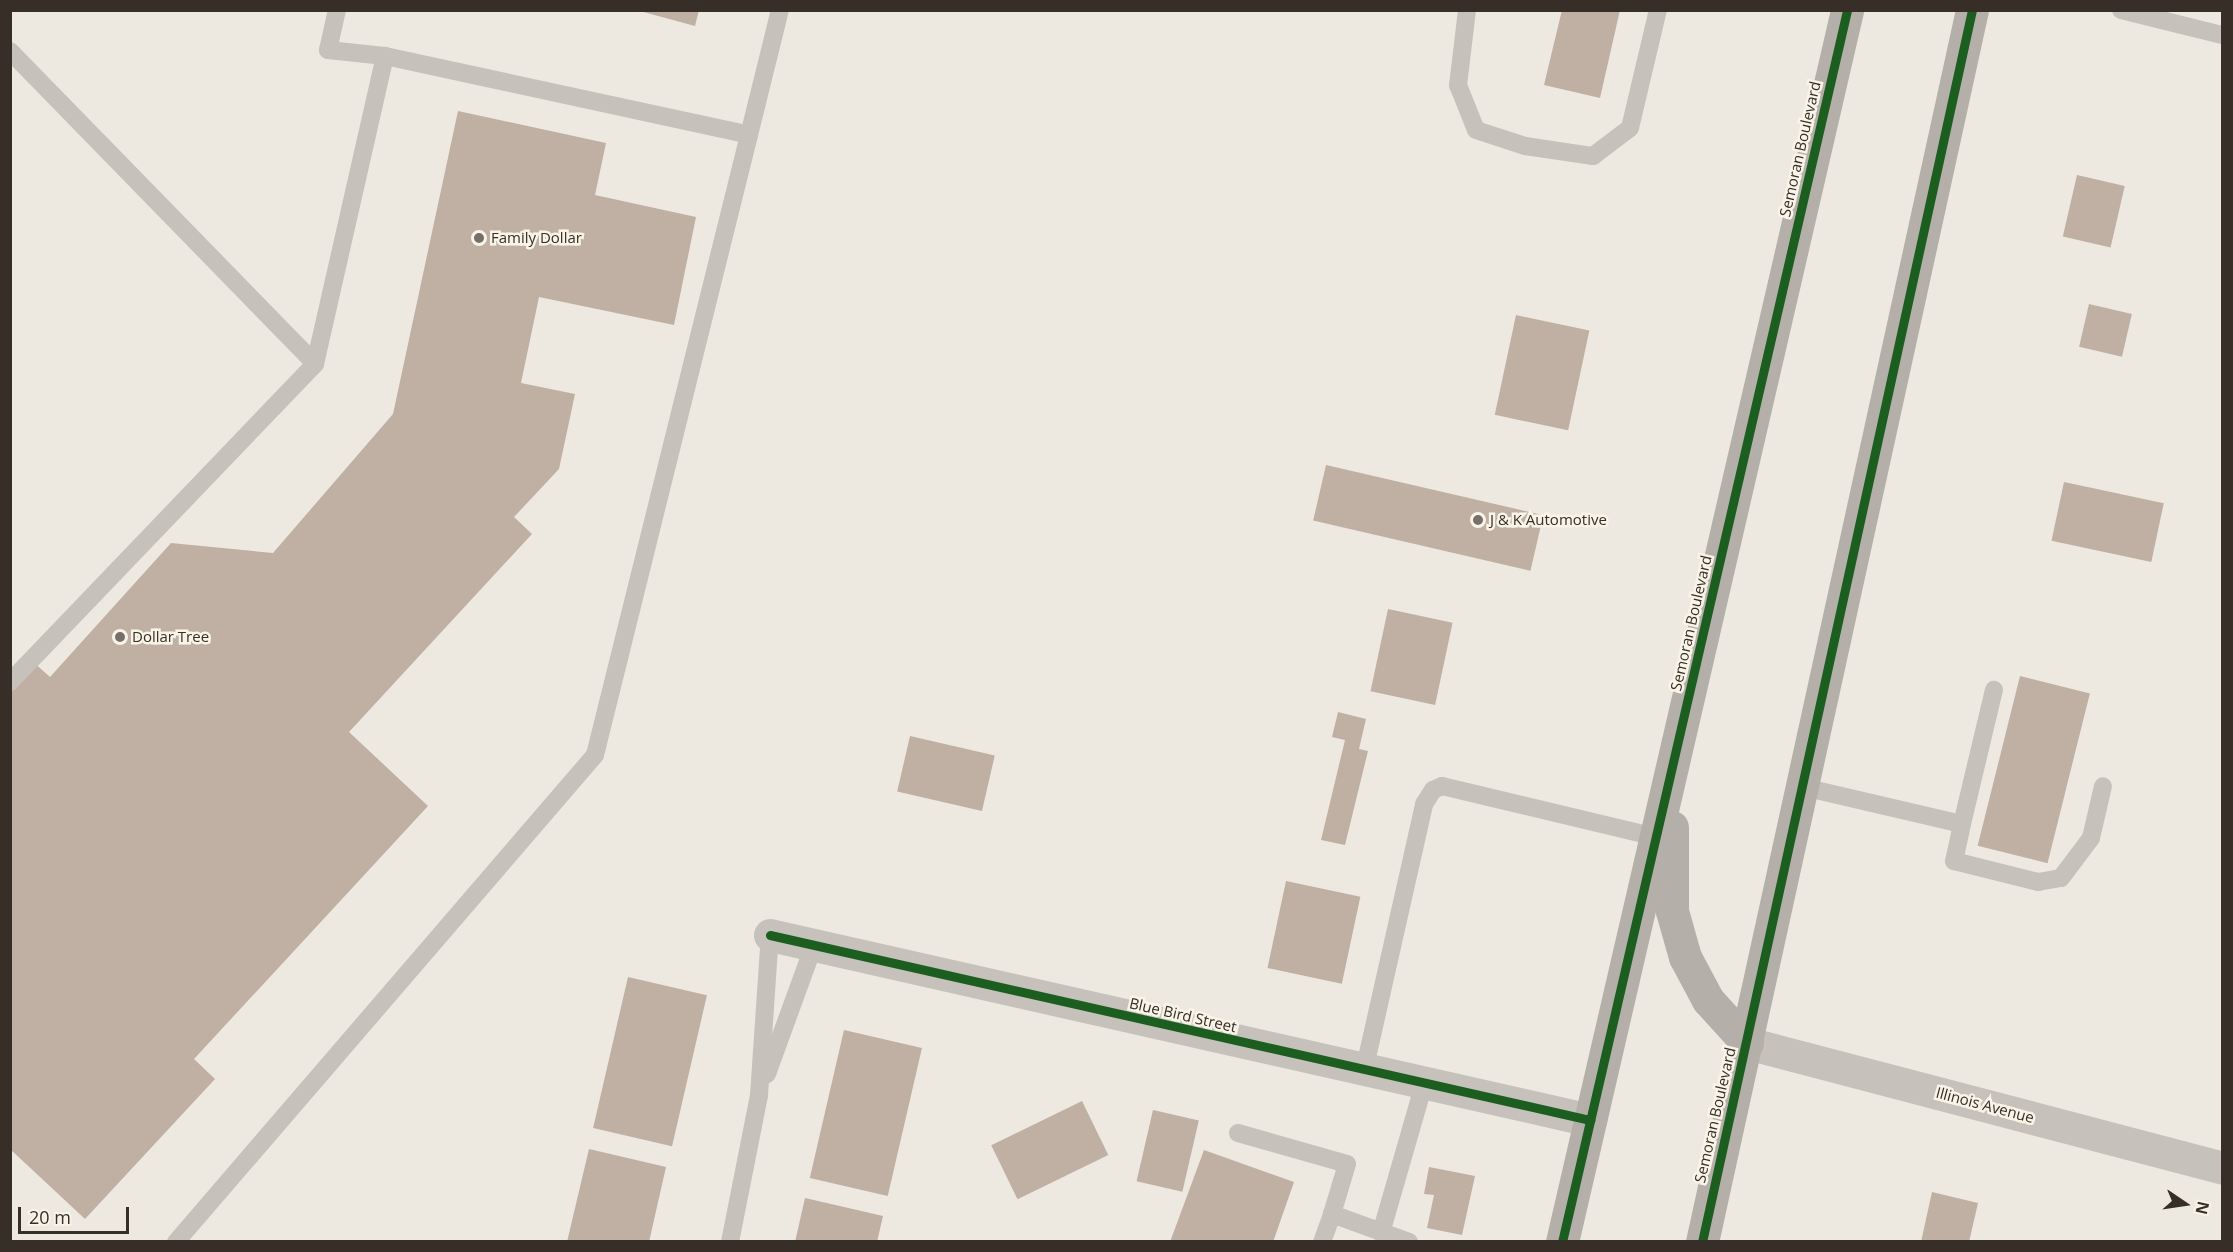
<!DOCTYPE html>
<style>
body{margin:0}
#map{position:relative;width:2233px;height:1252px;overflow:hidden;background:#ede9e1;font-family:"Open Sans",sans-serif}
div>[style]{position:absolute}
.building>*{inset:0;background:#c0afa3;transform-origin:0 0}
.lane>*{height:18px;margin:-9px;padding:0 9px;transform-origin:9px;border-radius:9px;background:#c6c1ba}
.street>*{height:33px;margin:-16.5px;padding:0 16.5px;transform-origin:16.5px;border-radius:16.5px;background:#c6c1ba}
.primary>*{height:33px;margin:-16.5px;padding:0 16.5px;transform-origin:16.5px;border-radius:16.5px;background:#b5afa9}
.cycleway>*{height:9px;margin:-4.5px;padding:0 4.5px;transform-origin:4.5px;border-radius:4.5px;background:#1b5e20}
.dots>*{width:16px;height:16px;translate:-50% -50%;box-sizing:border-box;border:3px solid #f9f4e8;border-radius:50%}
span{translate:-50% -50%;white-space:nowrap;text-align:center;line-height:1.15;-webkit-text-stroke:5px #f9f4e8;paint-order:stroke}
.street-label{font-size:15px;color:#372e28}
.poi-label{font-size:15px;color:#372e28}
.left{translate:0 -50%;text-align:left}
.frame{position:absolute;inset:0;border:12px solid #372e28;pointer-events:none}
.north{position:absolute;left:2155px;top:1174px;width:60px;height:60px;-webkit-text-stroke:4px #f9f4e8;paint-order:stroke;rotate:103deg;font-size:16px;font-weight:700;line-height:24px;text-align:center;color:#372e28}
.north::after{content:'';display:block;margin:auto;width:21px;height:27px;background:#372e28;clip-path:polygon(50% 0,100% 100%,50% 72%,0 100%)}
.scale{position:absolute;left:18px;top:1207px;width:111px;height:27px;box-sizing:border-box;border:3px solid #372e28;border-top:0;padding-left:8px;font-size:18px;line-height:21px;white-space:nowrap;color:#372e28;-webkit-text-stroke:4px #f9f4e8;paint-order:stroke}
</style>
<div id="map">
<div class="building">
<i style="clip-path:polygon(636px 10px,699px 10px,695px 26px)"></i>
<i style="clip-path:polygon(1562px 10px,1620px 10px,1600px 98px,1544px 85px)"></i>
<i style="clip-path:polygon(458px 111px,606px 143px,595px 195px,696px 217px,674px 325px,539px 297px,521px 383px,575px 394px,559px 469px,514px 517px,532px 534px,349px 732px,428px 806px,194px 1059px,215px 1079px,85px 1219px,10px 1149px,10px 684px,32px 661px,50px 677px,171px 543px,273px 553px,393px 414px)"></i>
<i style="left:2077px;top:175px;width:49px;height:63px;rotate:13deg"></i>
<i style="left:2089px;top:304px;width:44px;height:44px;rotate:13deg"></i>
<i style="left:1516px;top:315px;width:75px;height:102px;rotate:12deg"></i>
<i style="left:1326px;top:465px;width:223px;height:57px;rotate:13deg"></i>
<i style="left:2064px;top:482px;width:102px;height:60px;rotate:12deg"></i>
<i style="left:1388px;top:609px;width:66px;height:84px;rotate:12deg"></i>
<i style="left:2020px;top:676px;width:72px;height:175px;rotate:14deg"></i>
<i style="clip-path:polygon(1338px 712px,1366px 719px,1359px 749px,1368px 751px,1345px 845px,1321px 840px,1345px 740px,1332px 737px)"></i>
<i style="left:910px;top:736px;width:87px;height:57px;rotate:13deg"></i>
<i style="left:1286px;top:881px;width:76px;height:89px;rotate:12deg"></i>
<i style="left:628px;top:977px;width:81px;height:155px;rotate:13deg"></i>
<i style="left:844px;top:1030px;width:80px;height:152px;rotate:13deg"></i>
<i style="left:1082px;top:1101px;width:60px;height:101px;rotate:64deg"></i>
<i style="left:1153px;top:1110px;width:47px;height:73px;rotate:13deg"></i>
<i style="clip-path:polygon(589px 1149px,666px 1167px,649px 1242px,567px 1242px)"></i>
<i style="clip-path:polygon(1204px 1150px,1294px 1182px,1273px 1242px,1170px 1242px)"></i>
<i style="clip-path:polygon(1429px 1167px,1475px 1176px,1462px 1235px,1427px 1228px,1434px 1195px,1424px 1194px)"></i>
<i style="clip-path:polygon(1932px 1192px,1978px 1203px,1969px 1242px,1921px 1242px)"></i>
<i style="clip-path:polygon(805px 1198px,883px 1216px,877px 1242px,795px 1242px)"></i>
</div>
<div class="lane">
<i style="left:337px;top:10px;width:41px;rotate:102.7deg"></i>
<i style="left:328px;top:50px;width:57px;rotate:6deg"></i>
<i style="left:1467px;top:10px;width:76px;rotate:96.8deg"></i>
<i style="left:1458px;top:85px;width:48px;rotate:68.2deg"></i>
<i style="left:1476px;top:130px;width:52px;rotate:18.1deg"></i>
<i style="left:1525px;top:146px;width:69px;rotate:8.4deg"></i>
<i style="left:1593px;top:156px;width:46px;rotate:-37.1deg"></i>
<i style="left:1630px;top:128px;width:121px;rotate:-76.7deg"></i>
<i style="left:2121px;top:10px;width:104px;rotate:13.9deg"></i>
<i style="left:10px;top:51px;width:437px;rotate:45.7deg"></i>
<i style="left:315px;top:364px;width:441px;rotate:133.8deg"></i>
<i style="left:315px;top:364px;width:316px;rotate:-77.2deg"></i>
<i style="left:385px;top:56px;width:372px;rotate:12.2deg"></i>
<i style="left:749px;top:135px;width:129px;rotate:-76.1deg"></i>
<i style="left:1803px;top:787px;width:163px;rotate:13.1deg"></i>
<i style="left:1962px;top:824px;width:138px;rotate:-76.6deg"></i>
<i style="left:1962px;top:824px;width:38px;rotate:102deg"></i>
<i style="left:1954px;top:861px;width:87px;rotate:14deg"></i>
<i style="left:2038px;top:882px;width:23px;rotate:-10deg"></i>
<i style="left:2061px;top:878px;width:50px;rotate:-53.1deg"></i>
<i style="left:2091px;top:838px;width:53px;rotate:-77deg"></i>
<i style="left:1364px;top:1071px;width:274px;rotate:-77.3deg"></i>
<i style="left:1424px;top:804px;width:17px;rotate:-57deg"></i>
<i style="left:1433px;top:790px;width:10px;rotate:-24deg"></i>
<i style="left:1442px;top:786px;width:220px;rotate:13.4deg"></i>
<i style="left:767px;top:1074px;width:137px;rotate:-70deg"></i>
<i style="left:1238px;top:1133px;width:113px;rotate:15.9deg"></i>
<i style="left:1347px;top:1164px;width:52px;rotate:106.7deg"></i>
<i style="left:1381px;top:1233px;width:155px;rotate:-73.9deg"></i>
<i style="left:176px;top:1242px;width:642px;rotate:-49.29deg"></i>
<i style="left:595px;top:755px;width:639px;rotate:-76.05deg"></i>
<i style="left:730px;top:1242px;width:150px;rotate:-78.8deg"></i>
<i style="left:759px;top:1095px;width:160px;rotate:-86.1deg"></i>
<i style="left:1322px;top:1242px;width:30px;rotate:-70deg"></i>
<i style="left:1332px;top:1214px;width:82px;rotate:20deg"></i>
</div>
<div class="street">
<i style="left:770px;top:935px;width:841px;rotate:12.71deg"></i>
<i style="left:1747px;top:1043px;width:491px;rotate:14.7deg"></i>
</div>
<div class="primary">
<i style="left:1672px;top:827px;width:84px;rotate:90deg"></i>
<i style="left:1672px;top:911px;width:48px;rotate:74.2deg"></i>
<i style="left:1685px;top:957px;width:49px;rotate:61.9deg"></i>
<i style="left:1708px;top:1000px;width:58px;rotate:47.8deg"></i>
<i style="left:1562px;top:1242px;width:1265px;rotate:-76.97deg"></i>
<i style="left:1702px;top:1242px;width:1261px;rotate:-77.64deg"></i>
</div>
<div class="cycleway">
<i style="left:770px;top:935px;width:841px;rotate:12.71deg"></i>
<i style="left:1562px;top:1242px;width:1265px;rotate:-76.97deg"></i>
<i style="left:1702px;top:1242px;width:1261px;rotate:-77.64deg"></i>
</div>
<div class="dots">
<i style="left:479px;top:238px;background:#776f69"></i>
<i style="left:1478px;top:520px;background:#776f69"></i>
<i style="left:120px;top:637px;background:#776f69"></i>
</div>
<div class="street-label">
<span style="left:1800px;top:149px;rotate:-77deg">Semoran Boulevard</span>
<span style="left:1691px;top:623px;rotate:-77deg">Semoran Boulevard</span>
<span style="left:1183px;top:1015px;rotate:13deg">Blue Bird Street</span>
<span style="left:1985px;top:1105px;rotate:15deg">Illinois Avenue</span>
<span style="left:1715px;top:1115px;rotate:-77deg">Semoran Boulevard</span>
</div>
<div class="poi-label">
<span class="left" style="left:491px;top:238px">Family Dollar</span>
<span class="left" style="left:1490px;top:520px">J &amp; K Automotive</span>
<span class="left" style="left:132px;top:637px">Dollar Tree</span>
</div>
<div class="frame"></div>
<div class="north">N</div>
<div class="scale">20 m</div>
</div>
